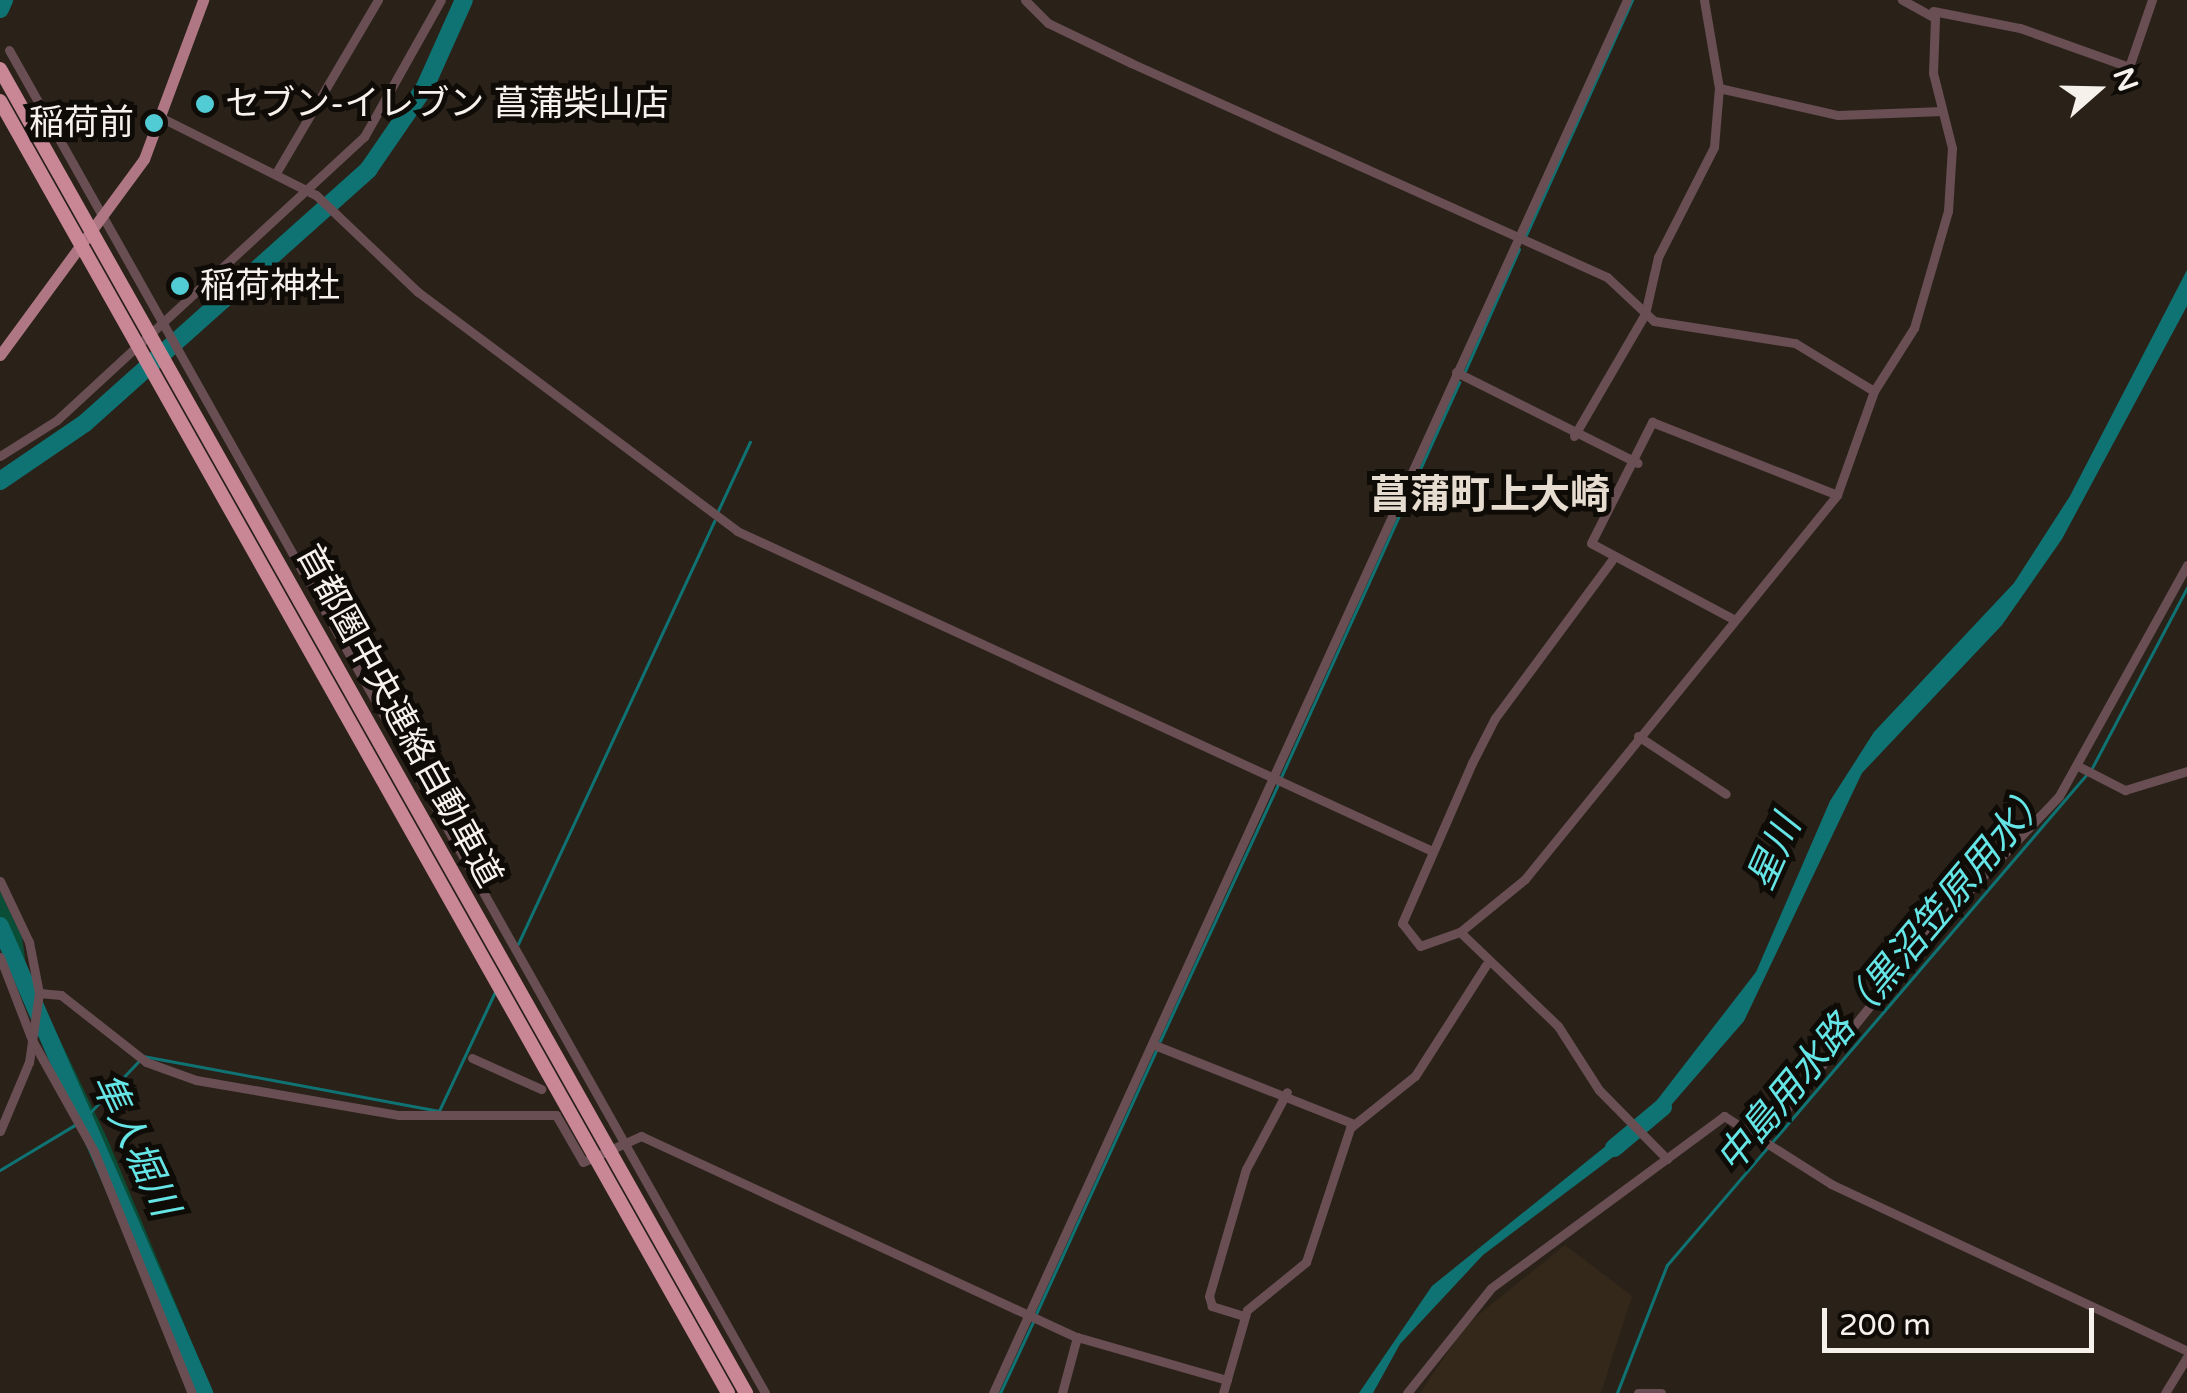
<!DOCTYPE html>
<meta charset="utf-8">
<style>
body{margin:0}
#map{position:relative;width:2187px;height:1393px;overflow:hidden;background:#2a2219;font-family:"Varela Round","Noto Sans JP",sans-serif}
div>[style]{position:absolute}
.built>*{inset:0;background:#34281a}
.green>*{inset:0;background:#0a4e37}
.water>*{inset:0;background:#0f7374}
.stream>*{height:2.5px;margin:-1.25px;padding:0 1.25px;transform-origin:1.25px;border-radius:1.25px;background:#0f7374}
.river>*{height:18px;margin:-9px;padding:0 9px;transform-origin:9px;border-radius:9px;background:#0f7374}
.minor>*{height:9px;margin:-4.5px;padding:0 4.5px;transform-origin:4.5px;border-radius:4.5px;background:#694e54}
.major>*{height:11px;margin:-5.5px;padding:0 5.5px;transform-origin:5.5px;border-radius:5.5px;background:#ae7783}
.highway-bridge>*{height:14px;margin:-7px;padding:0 7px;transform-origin:7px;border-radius:7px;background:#c98796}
.dots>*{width:28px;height:28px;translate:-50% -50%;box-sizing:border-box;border:5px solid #0f0c08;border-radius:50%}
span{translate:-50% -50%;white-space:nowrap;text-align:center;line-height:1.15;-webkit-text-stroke:10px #0f0c08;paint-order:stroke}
.poi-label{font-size:35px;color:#f7f1ec}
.left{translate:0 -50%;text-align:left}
.right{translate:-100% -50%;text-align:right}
.street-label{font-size:35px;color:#f7f1ec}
.water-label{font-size:38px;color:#65e5e6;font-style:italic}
.quarter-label{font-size:40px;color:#e7dcd0;font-weight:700}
.north{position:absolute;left:2047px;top:40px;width:100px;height:100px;-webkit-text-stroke:8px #0f0c08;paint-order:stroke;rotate:70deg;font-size:28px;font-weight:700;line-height:40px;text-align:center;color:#f7f1ec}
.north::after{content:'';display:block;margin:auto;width:35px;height:45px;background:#f7f1ec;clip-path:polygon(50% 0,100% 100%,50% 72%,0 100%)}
.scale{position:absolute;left:1822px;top:1308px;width:272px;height:45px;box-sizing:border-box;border:5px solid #f7f1ec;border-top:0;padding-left:12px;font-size:30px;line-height:35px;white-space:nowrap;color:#f7f1ec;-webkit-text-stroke:8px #0f0c08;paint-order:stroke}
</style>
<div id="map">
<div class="built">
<i style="clip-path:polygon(1565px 1245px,1632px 1296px,1601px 1393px,1420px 1393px,1466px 1325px)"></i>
</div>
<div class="green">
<i style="clip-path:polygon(0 891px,22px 937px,29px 987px,0 918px)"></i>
<i style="clip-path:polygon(47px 1013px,107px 1138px,213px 1393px,157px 1283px)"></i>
<i style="clip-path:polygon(43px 1034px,104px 1152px,202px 1393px,147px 1283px)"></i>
</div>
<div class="water">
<i style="clip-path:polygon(2187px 270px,2187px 306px,2062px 539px,2002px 625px,1862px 773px,1744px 1021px,1653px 1126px,1644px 1117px,1756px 972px,1830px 801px,1874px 732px,2014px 583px,2070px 496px)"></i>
<i style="clip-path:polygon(1627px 1129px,1637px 1139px,1483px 1255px,1400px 1344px,1373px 1393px,1359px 1393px,1432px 1286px)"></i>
</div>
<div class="stream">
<i style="left:1526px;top:235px;width:258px;rotate:-65.7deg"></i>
<i style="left:1465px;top:371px;width:133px;rotate:-66.1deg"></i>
<i style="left:717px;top:513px;width:78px;rotate:-65.1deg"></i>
<i style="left:2092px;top:768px;width:204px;rotate:-62.2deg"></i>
<i style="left:1281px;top:777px;width:433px;rotate:-65.7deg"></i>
<i style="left:518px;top:944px;width:466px;rotate:-65.1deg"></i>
<i style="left:1160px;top:1041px;width:282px;rotate:-65.3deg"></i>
<i style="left:143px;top:1056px;width:301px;rotate:10.5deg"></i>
<i style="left:439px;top:1111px;width:132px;rotate:-64.8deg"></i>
<i style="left:82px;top:1121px;width:81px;rotate:-46.5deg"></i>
<i style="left:0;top:1170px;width:87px;rotate:-31deg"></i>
<i style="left:1036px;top:1314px;width:292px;rotate:-65.5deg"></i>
<i style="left:1000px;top:1393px;width:78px;rotate:-65.1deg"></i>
<i style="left:1617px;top:1393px;width:137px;rotate:-68.7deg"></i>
<i style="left:1667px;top:1265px;width:646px;rotate:-49.46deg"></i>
</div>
<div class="river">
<i style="left:0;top:9px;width:10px;rotate:-66deg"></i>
<i style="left:0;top:481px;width:103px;rotate:-34.3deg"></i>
<i style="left:85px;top:423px;width:380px;rotate:-41.8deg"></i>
<i style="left:368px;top:170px;width:101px;rotate:-55.5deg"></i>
<i style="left:425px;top:87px;width:95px;rotate:-65.9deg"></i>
<i style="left:0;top:926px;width:510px;rotate:66.4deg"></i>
<i style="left:1614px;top:1148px;width:64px;rotate:-39.9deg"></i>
</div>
<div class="minor">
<i style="left:1025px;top:0;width:33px;rotate:45deg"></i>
<i style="left:1048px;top:23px;width:92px;rotate:25.7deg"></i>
<i style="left:1131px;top:63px;width:522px;rotate:24.21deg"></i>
<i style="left:1607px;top:277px;width:64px;rotate:43.1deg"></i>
<i style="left:1654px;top:321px;width:143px;rotate:8.9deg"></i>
<i style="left:1795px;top:343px;width:92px;rotate:31.3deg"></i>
<i style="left:1933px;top:11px;width:89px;rotate:11.1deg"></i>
<i style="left:2020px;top:28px;width:116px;rotate:19.7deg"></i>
<i style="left:2129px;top:67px;width:71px;rotate:-71.1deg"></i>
<i style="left:9px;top:50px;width:1541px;rotate:60.62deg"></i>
<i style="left:1719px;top:88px;width:122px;rotate:12.8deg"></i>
<i style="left:1838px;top:115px;width:104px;rotate:-2.2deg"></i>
<i style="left:164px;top:119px;width:170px;rotate:26.6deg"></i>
<i style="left:316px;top:195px;width:141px;rotate:43.6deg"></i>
<i style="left:418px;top:292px;width:399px;rotate:36.8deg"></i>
<i style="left:737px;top:531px;width:765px;rotate:24.72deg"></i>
<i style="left:276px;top:173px;width:201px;rotate:-59.5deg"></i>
<i style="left:1456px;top:372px;width:203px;rotate:26.6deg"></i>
<i style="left:1574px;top:436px;width:141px;rotate:-59.8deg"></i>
<i style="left:1645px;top:314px;width:58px;rotate:-77.2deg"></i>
<i style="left:1658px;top:257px;width:123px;rotate:-63deg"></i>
<i style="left:1714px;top:147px;width:59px;rotate:-85.2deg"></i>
<i style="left:1719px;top:88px;width:89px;rotate:-99.7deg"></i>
<i style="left:0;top:456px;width:67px;rotate:-32.3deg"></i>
<i style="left:57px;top:420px;width:418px;rotate:-42.7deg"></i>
<i style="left:364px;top:137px;width:157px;rotate:-60.7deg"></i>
<i style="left:1612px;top:560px;width:197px;rotate:126.5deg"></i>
<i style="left:1495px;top:718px;width:51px;rotate:117.1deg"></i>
<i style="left:1472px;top:763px;width:175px;rotate:113.6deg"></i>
<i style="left:1402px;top:923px;width:29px;rotate:52deg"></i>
<i style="left:1420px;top:946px;width:42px;rotate:-19.3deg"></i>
<i style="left:1460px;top:932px;width:84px;rotate:-39.2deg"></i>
<i style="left:1525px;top:879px;width:495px;rotate:-50.9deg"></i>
<i style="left:1837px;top:495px;width:110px;rotate:-70.4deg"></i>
<i style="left:1874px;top:391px;width:75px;rotate:-57.6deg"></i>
<i style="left:1914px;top:328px;width:122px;rotate:-73.8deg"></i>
<i style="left:1948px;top:211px;width:63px;rotate:-86.4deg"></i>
<i style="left:1952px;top:148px;width:77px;rotate:-104.2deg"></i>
<i style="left:1933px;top:73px;width:55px;rotate:-87.9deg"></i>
<i style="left:1935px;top:18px;width:38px;rotate:-151deg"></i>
<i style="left:1735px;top:620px;width:163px;rotate:-151.9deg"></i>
<i style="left:1591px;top:543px;width:136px;rotate:-63.2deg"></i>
<i style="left:1652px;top:422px;width:199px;rotate:21.5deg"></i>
<i style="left:1638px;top:736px;width:105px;rotate:33.4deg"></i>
<i style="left:2078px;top:766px;width:53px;rotate:27.1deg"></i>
<i style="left:2125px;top:790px;width:65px;rotate:-17deg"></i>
<i style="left:0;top:881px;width:68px;rotate:64.6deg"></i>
<i style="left:29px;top:942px;width:52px;rotate:78.9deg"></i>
<i style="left:39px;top:993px;width:70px;rotate:98.2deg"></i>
<i style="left:29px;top:1062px;width:75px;rotate:112.8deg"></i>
<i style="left:1460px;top:932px;width:136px;rotate:43.8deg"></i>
<i style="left:1558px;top:1026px;width:76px;rotate:57.4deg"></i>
<i style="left:1599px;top:1090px;width:97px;rotate:45.4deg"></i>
<i style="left:0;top:957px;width:89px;rotate:68.9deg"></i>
<i style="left:32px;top:1040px;width:127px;rotate:60.8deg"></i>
<i style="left:94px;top:1151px;width:261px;rotate:68deg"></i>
<i style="left:39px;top:993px;width:22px;rotate:5deg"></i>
<i style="left:61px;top:995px;width:108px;rotate:38.2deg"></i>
<i style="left:146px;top:1062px;width:53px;rotate:19.8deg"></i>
<i style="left:196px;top:1080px;width:206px;rotate:9.8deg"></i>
<i style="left:399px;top:1115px;width:157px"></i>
<i style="left:556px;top:1115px;width:54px;rotate:60.1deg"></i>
<i style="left:583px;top:1162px;width:64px;rotate:-24.1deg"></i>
<i style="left:641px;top:1136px;width:480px;rotate:24.8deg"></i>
<i style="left:1077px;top:1337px;width:156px;rotate:16deg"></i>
<i style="left:1152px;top:1044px;width:217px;rotate:21.6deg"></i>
<i style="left:472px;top:1058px;width:76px;rotate:24.2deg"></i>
<i style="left:1763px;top:1138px;width:265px;rotate:-51deg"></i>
<i style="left:1930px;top:932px;width:187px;rotate:-46.5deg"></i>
<i style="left:2059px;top:796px;width:264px;rotate:-61deg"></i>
<i style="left:1244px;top:1316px;width:34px;rotate:-163deg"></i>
<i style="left:1212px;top:1306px;width:10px;rotate:-107deg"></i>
<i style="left:1209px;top:1296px;width:132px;rotate:-73.8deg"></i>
<i style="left:1246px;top:1169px;width:87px;rotate:-62deg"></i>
<i style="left:993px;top:1393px;width:1530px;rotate:-65.53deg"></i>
<i style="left:1062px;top:1393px;width:58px;rotate:-75deg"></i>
<i style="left:1223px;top:1393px;width:86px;rotate:-73.9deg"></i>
<i style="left:1247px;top:1310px;width:76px;rotate:-39.1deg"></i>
<i style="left:1306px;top:1262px;width:141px;rotate:-71.8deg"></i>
<i style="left:1350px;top:1128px;width:83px;rotate:-38.7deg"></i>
<i style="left:1415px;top:1076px;width:132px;rotate:-57.4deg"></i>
<i style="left:1407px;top:1393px;width:134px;rotate:-51.3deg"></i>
<i style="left:1491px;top:1288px;width:290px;rotate:-36.4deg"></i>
<i style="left:1724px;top:1116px;width:127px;rotate:32.4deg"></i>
<i style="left:1831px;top:1184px;width:393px;rotate:25.1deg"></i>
<i style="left:1638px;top:1393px;width:23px"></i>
<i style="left:2165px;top:1393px;width:42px;rotate:-58.6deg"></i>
</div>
<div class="major">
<i style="left:0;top:355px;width:243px;rotate:-53.7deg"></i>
<i style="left:144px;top:159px;width:170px;rotate:-69.6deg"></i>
</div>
<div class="highway-bridge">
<i style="left:0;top:69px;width:1520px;rotate:60.6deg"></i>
<i style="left:0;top:101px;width:1483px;rotate:60.6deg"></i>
</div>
<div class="dots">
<i style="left:205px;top:104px;background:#51ccd4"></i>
<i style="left:154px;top:123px;background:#51ccd4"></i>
<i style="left:180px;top:286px;background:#51ccd4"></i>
</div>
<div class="poi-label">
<span class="left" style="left:225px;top:104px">セブン-イレブン 菖蒲柴山店</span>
<span class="right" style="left:134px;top:123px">稲荷前</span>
<span class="left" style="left:200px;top:286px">稲荷神社</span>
</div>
<div class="street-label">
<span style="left:399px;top:716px;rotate:61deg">首都圏中央連絡自動車道</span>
</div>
<div class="water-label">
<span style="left:1775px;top:853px;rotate:-66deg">星川</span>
<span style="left:1884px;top:978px;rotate:-50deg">中島用水路（黒沼笠原用水）</span>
<span style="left:134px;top:1145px;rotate:65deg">隼人堀川</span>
</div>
<div class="quarter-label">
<span style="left:1490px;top:495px">菖蒲町上大崎</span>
</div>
<div class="north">N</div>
<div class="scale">200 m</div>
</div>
